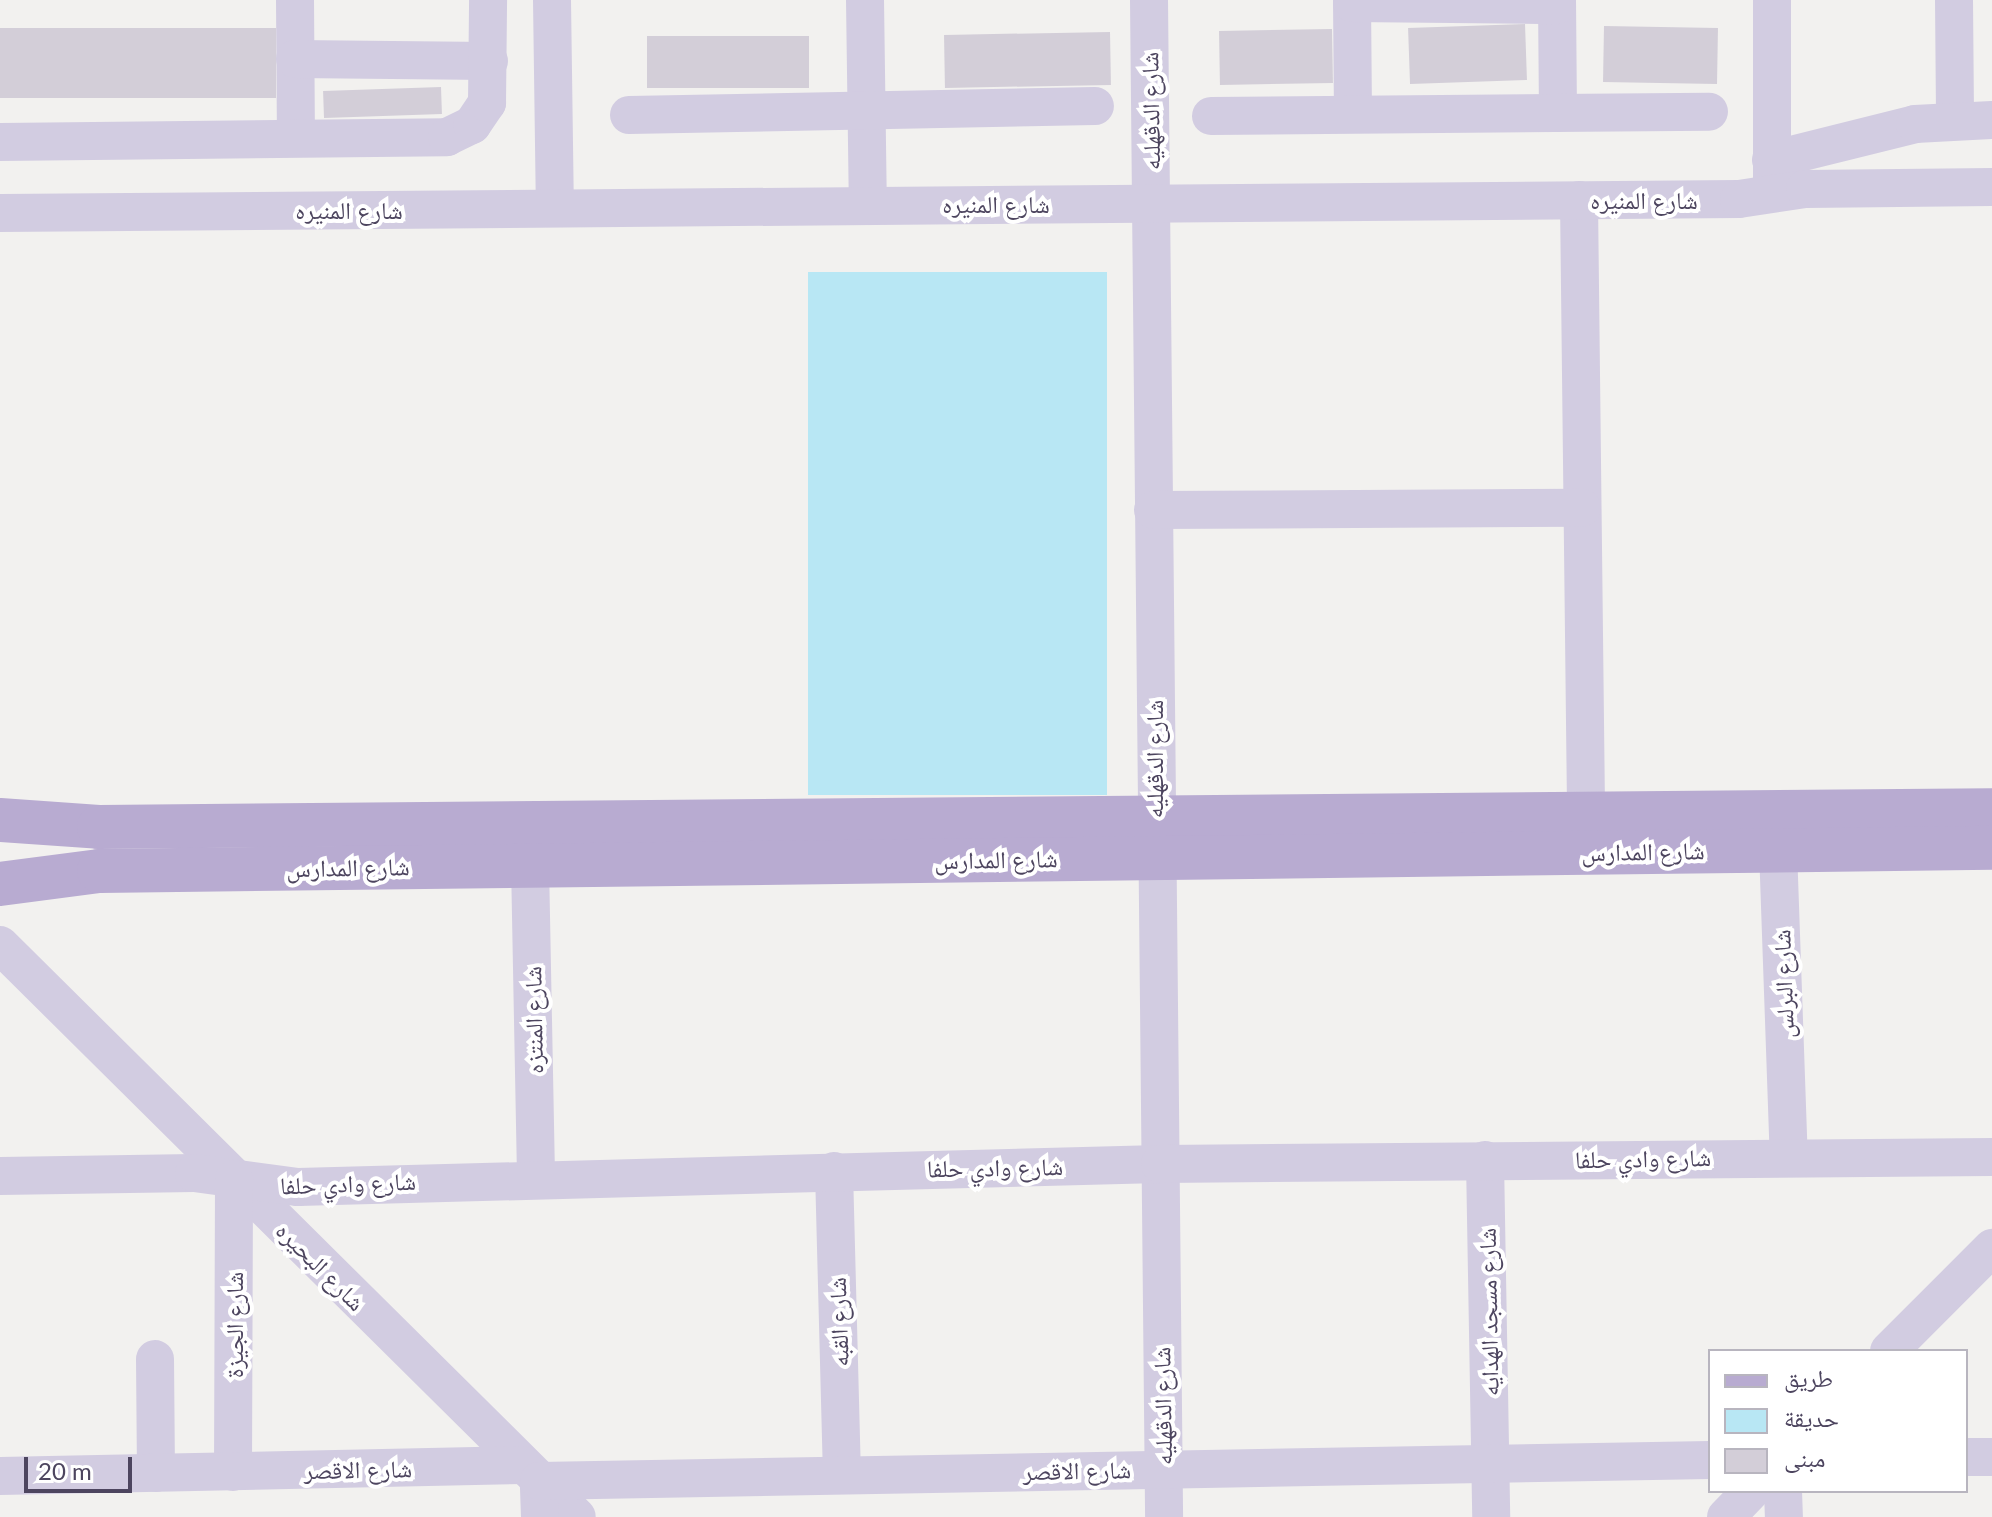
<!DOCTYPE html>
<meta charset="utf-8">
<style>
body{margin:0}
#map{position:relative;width:1992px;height:1517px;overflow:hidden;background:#f2f1ef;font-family:Lato,"Noto Naskh Arabic",sans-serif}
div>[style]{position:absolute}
.green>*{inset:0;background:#b8e7f4;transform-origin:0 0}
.building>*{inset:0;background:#d3ced8;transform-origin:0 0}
.minor>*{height:38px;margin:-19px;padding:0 19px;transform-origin:19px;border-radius:19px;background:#d2cce1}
.major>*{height:44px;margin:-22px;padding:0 22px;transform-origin:22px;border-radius:22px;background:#b8abd1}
span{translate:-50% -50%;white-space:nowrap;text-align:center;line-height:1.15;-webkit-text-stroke:8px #fff;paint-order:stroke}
.street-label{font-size:24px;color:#4d455f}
.legend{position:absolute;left:1708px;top:1349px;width:260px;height:144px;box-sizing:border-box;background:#fff;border:2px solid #b8b5bf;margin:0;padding:10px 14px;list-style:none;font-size:24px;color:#4d455f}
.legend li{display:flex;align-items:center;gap:16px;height:40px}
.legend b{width:40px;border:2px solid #b8b5bf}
.scale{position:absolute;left:24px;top:1457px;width:108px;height:36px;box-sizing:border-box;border:4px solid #4d455f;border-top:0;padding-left:10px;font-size:24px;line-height:28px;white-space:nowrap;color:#4d455f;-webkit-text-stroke:6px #fff;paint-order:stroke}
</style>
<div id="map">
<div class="green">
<i style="left:1107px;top:272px;width:523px;height:299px;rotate:90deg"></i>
</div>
<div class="building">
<i style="left:1525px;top:24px;width:56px;height:117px;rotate:88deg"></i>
<i style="left:1604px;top:26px;width:114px;height:56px;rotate:1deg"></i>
<i style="left:276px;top:28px;width:70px;height:276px;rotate:90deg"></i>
<i style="left:1332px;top:29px;width:54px;height:113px;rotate:89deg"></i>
<i style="left:1110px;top:32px;width:53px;height:166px;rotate:89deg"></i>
<i style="left:647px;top:36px;width:162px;height:52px"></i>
<i style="left:441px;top:87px;width:27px;height:118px;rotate:88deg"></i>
</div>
<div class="minor">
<i style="left:295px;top:0;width:138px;rotate:89.6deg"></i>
<i style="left:552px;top:0;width:208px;rotate:89.2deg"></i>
<i style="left:865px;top:0;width:204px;rotate:89.2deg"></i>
<i style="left:1149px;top:0;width:1517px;rotate:89.43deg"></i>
<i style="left:1352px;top:0;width:114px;rotate:89.5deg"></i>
<i style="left:1557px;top:0;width:113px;rotate:89.5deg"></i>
<i style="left:1954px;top:0;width:120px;rotate:89.5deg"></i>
<i style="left:1352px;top:3px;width:205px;rotate:0.6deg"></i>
<i style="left:295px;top:59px;width:194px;rotate:0.6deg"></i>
<i style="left:629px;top:115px;width:466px;rotate:-1.1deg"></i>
<i style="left:1211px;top:116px;width:498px;rotate:-0.5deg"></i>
<i style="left:0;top:142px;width:447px;rotate:-0.6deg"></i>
<i style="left:447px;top:137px;width:28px;rotate:-26deg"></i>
<i style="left:472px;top:125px;width:27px;rotate:-56deg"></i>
<i style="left:487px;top:103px;width:103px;rotate:-89.4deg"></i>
<i style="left:1771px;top:160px;width:148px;rotate:-14deg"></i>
<i style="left:1915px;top:124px;width:77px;rotate:-3deg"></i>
<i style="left:1772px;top:185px;width:185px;rotate:-90deg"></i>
<i style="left:1579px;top:200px;width:612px;rotate:89.34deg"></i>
<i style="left:0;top:213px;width:1739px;rotate:-0.46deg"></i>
<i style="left:1739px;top:199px;width:67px;rotate:-8.6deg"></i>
<i style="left:1805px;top:189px;width:187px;rotate:-0.6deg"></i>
<i style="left:1153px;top:510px;width:429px;rotate:-0.3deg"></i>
<i style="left:1777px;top:820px;width:337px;rotate:88deg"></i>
<i style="left:530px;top:864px;width:312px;rotate:88.9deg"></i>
<i style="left:0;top:945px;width:812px;rotate:44.75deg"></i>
<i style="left:1485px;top:1160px;width:357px;rotate:89deg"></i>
<i style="left:834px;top:1171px;width:303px;rotate:88.5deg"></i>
<i style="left:0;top:1176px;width:194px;rotate:-0.9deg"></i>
<i style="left:194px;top:1173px;width:105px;rotate:7.7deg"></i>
<i style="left:298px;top:1187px;width:862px;rotate:-1.53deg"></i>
<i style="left:1160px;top:1164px;width:832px;rotate:-0.48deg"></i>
<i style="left:1889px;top:1351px;width:146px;rotate:-45deg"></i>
<i style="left:155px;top:1359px;width:114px;rotate:89.5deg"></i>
<i style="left:1966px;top:1457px;width:26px"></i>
<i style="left:233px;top:1472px;width:293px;rotate:-89.8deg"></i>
<i style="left:0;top:1476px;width:523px;rotate:-1.2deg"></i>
<i style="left:1783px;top:1491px;width:26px;rotate:88deg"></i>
<i style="left:540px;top:1517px;width:36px;rotate:-92deg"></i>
<i style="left:539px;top:1481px;width:1171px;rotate:-1.03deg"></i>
<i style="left:1726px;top:1517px;width:36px;rotate:-46deg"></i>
</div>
<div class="major">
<i style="left:0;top:820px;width:99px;rotate:4deg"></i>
<i style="left:99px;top:827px;width:1893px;rotate:-0.51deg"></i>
<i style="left:0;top:884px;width:100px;rotate:-7.5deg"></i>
<i style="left:99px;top:871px;width:1893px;rotate:-0.7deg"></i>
</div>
<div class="street-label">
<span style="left:1150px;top:111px;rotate:-91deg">شارع الدقهليه</span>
<span style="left:1644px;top:200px">شارع المنيره</span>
<span style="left:996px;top:204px">شارع المنيره</span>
<span style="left:349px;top:210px">شارع المنيره</span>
<span style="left:1154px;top:759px;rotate:-90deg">شارع الدقهليه</span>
<span style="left:1643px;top:851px;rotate:-1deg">شارع المدارس</span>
<span style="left:996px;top:859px;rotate:-1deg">شارع المدارس</span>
<span style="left:348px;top:867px;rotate:-1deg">شارع المدارس</span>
<span style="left:1783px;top:984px;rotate:-92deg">شارع البرلس</span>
<span style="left:533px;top:1020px;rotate:-91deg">شارع المنتزه</span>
<span style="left:1643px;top:1158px;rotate:-1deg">شارع وادي حلفا</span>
<span style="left:995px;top:1167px;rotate:-1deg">شارع وادي حلفا</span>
<span style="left:348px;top:1183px;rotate:-2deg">شارع وادي حلفا</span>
<span style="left:321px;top:1266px;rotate:45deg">شارع البحيره</span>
<span style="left:1488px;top:1312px;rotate:-91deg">شارع مسجد الهدايه</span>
<span style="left:838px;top:1322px;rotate:-92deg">شارع القبه</span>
<span style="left:234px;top:1325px;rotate:-90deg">شارع الجيزة</span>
<span style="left:1162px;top:1406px;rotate:-91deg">شارع الدقهليه</span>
<span style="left:358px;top:1469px;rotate:-1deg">شارع الاقصر</span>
<span style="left:1077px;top:1470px;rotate:-1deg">شارع الاقصر</span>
</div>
<ul class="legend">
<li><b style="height:10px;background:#b8abd1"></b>طريق</li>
<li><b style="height:22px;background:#b8e7f4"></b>حديقة</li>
<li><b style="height:22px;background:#d3ced8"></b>مبنى</li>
</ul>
<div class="scale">20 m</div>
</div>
